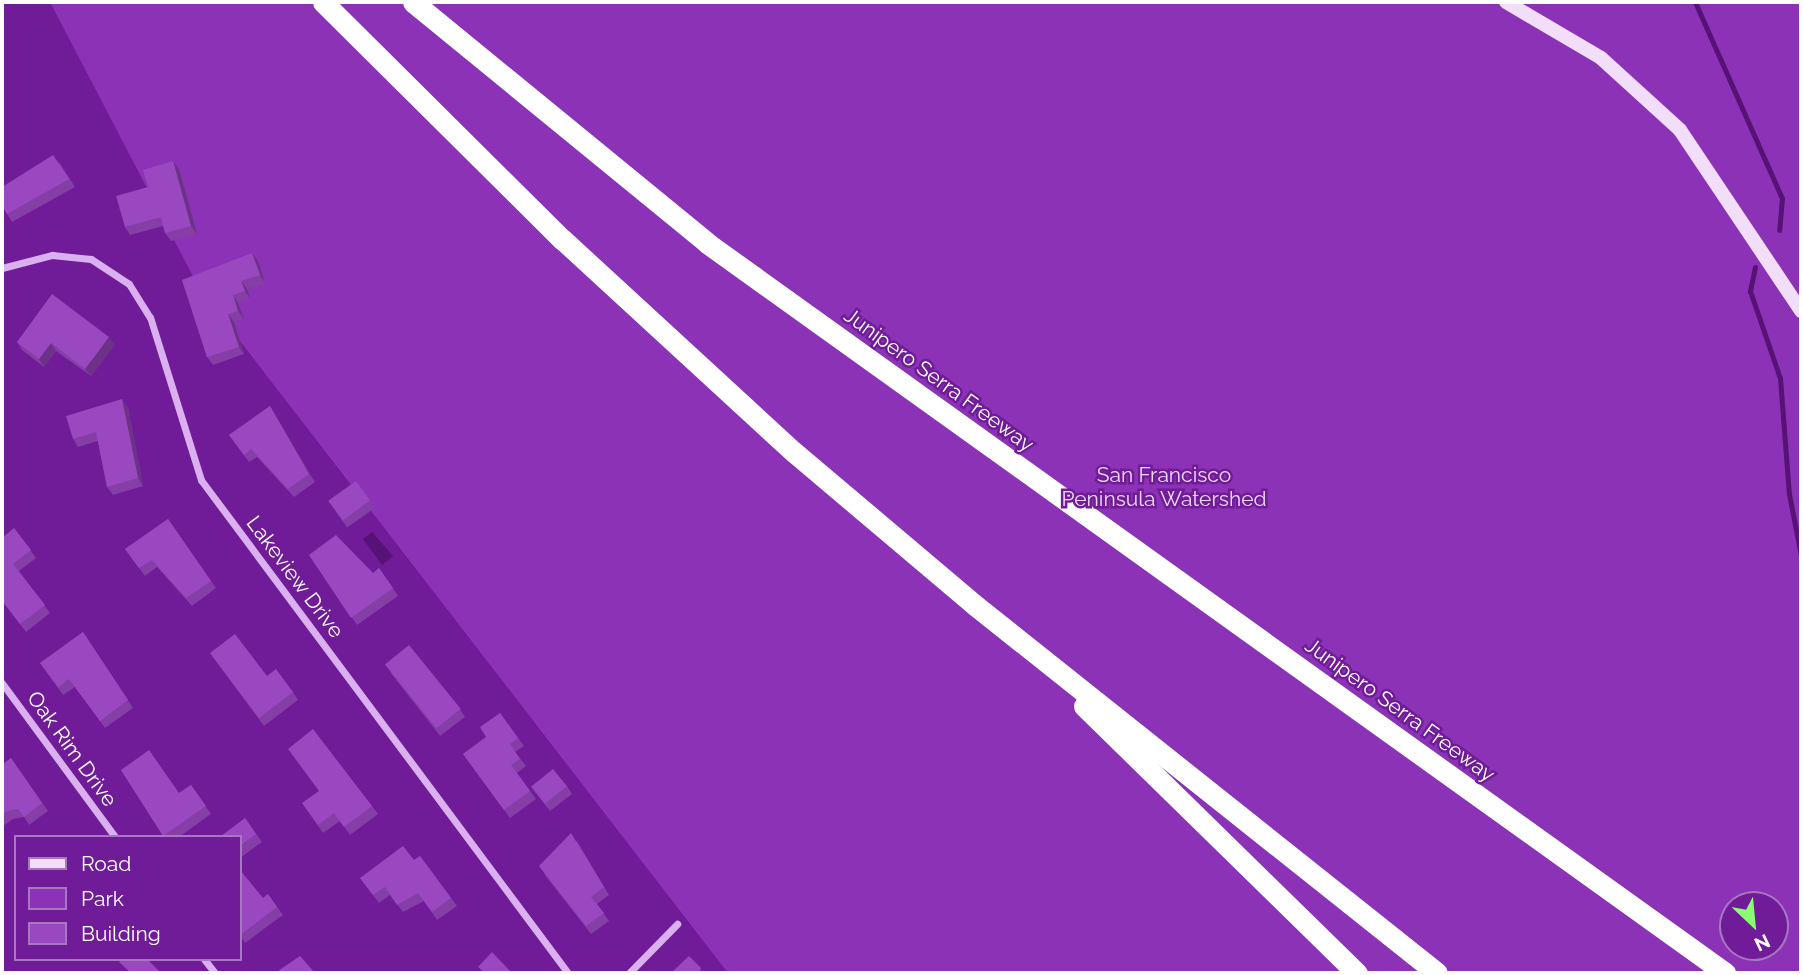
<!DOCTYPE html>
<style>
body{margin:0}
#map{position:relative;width:1803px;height:975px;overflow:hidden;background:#701b98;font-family:Raleway,sans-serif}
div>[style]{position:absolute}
.green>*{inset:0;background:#8b32b7}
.water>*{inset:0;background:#571276}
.stream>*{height:5px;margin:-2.5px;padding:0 2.5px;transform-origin:2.5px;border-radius:2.5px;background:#571276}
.street>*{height:7px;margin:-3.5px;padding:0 3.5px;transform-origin:3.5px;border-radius:3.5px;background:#dbb0f0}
.secondary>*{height:14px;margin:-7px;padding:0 7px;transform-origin:7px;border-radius:7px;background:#f2defb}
.highway>*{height:21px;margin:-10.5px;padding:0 10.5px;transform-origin:10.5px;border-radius:10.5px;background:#fff}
.wall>*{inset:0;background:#843ea5;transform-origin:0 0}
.shaded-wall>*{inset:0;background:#6b3286}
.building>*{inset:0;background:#9948c0;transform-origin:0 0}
span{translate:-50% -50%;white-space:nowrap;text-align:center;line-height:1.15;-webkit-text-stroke:5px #701b98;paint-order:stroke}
.street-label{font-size:21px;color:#fff}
.park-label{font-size:21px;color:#efd7fb}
.frame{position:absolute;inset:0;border:4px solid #fff;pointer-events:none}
.legend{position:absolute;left:14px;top:835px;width:228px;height:126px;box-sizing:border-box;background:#701b98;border:2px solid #a976c1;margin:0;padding:9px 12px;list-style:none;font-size:21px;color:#fff}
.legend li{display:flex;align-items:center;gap:14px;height:35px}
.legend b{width:35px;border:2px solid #a976c1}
.north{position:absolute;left:1719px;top:891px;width:70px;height:70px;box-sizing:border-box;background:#701b98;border:2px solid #a976c1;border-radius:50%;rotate:154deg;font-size:19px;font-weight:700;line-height:28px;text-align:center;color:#fff}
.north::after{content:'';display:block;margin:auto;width:24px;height:32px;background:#88ff6f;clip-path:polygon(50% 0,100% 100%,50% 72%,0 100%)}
</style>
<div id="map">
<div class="green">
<i style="clip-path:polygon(evenodd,50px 2px,1801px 2px,1801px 973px,728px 973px,199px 288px,50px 2px,1733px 905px,1775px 905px,1775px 947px,1733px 947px,1733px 905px)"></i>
</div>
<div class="water">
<i style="clip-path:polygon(372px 532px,393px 556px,382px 565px,363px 539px)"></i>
</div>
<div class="stream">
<i style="left:1695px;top:2px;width:214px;rotate:66.1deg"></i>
<i style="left:1782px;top:198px;width:32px;rotate:95deg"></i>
<i style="left:1755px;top:267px;width:25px;rotate:102deg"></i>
<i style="left:1750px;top:291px;width:92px;rotate:71deg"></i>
<i style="left:1780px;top:378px;width:116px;rotate:85.6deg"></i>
<i style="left:1789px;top:494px;width:63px;rotate:79deg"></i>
</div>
<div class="street">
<i style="left:2px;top:268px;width:52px;rotate:-14.6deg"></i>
<i style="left:52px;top:255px;width:39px;rotate:6deg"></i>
<i style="left:91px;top:259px;width:45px;rotate:33.3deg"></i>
<i style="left:129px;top:284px;width:39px;rotate:58deg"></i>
<i style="left:150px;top:317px;width:171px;rotate:72.6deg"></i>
<i style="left:201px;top:480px;width:615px;rotate:53.34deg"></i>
<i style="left:2px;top:683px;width:191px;rotate:53.7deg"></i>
<i style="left:204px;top:959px;width:18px;rotate:52deg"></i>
<i style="left:629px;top:973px;width:69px;rotate:-45.6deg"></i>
</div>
<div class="secondary">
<i style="left:1506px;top:2px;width:110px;rotate:30.5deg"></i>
<i style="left:1601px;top:58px;width:107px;rotate:42.3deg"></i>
<i style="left:1680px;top:130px;width:218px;rotate:56.2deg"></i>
</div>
<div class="highway">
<i style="left:323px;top:2px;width:337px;rotate:44.8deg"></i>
<i style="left:562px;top:239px;width:316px;rotate:42.6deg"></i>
<i style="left:795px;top:453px;width:237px;rotate:40.2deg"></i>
<i style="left:976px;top:606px;width:589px;rotate:38.52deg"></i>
<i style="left:413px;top:2px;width:380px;rotate:39.3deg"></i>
<i style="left:707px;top:243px;width:1253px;rotate:35.64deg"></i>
<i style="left:1084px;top:706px;width:382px;rotate:44.4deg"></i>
</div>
<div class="wall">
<i style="clip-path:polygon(59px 162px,75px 187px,12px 222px,2px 206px)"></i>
<i style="clip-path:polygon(179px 169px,197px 234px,171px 241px,165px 233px,163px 226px,130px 235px,125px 227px,148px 187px)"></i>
<i style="clip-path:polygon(258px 261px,265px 283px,247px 289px,250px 299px,238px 303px,244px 319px,234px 322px,244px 354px,213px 365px,207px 357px,182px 280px)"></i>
<i style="clip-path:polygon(17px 342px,115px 345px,91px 376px,56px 351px,44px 367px,22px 350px)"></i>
<i style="clip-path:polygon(270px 406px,315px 482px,294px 497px,257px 457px,249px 462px,229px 435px)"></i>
<i style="clip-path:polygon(128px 407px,143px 486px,113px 495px,107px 487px,98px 441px,78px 447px,73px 439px)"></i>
<i style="left:356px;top:481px;width:33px;height:34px;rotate:55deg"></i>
<i style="clip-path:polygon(168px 519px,216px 588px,192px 606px,157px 567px,145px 576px,125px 549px)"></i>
<i style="clip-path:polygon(14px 528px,36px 558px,19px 571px,50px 613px,26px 632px,2px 601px)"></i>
<i style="clip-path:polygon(309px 555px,373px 573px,379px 568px,398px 596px,357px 625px)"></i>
<i style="clip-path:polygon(83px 632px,133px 708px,105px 728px,75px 687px,63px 695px,40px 663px)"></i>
<i style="clip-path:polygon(210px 653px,267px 676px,293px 692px,298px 700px,264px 726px)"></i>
<i style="clip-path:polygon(390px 672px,460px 709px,465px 717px,440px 736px)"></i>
<i style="clip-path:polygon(500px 713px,524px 746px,515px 752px,526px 766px,517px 773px,536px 799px,510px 818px,463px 754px,486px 737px)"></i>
<i style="clip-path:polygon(11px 758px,48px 811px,29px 825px,24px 817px,13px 819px,2px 827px,2px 765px)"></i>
<i style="clip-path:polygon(121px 770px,179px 793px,191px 785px,211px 814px,179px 837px,164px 837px)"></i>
<i style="clip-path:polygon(567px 786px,572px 794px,550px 811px,531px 787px)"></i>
<i style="clip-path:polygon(302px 803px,372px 806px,378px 814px,350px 835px,340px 821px,323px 833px)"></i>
<i style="clip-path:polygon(245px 818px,262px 842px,240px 858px,240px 837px)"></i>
<i style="clip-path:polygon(577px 841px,609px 895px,597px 904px,609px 921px,591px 934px,544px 874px)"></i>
<i style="clip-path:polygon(420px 856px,457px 906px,437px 920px,424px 901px,403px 912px,390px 895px,379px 903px,360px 878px,414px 860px)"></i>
<i style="clip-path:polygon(268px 894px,283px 915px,245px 943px,240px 935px,263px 898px)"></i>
</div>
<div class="shaded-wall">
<i style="clip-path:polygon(173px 161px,179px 169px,197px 234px,191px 226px)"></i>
<i style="clip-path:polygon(252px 253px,258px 261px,265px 283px,260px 275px)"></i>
<i style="clip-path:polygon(241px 281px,247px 289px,250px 299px,245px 291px)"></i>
<i style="clip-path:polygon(233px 295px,238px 303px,244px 319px,238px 311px)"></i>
<i style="clip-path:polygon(228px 314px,234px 322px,244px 354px,239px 347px)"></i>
<i style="clip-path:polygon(109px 337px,115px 345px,91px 376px,85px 369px)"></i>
<i style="clip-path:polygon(51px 343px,56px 351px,44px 367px,39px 359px)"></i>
<i style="clip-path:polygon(122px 399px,128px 407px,143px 486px,138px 478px)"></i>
<i style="clip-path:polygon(270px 406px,275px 414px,315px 482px,309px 474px)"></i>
</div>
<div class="building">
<i style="clip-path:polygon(53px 155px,69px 179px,7px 214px,2px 206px,2px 187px)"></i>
<i style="clip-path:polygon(173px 161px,191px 226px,165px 233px,161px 217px,125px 227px,116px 196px,148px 187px,143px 170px)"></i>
<i style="clip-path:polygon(252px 253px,260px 275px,241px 281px,245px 291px,233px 295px,238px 311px,228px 314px,239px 347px,207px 357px,182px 280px)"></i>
<i style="clip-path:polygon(52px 294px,109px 337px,85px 369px,51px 343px,39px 359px,17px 342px)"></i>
<i style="clip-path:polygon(122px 399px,138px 478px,107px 487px,96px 432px,73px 439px,66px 416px)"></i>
<i style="clip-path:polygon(270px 406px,309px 474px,288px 489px,251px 449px,244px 455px,229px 435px)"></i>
<i style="left:356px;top:481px;width:24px;height:34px;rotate:54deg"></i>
<i style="clip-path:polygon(168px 519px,211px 581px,186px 598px,152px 560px,139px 568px,125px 549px)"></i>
<i style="clip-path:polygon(14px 528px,31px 550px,13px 564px,45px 605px,20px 624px,2px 600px,2px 538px)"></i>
<i style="clip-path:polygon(336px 535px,373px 573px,379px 568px,393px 588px,351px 618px,309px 555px)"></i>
<i style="clip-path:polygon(83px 632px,128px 700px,100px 721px,69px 679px,58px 687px,40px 663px)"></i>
<i style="clip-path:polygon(235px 634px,267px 676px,276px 669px,293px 692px,259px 718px,210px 653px)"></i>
<i style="left:409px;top:645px;width:82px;height:31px;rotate:51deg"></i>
<i style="clip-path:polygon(500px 713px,518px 738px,510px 744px,520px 759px,511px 765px,530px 791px,504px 810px,463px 754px,486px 737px,480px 727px)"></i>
<i style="clip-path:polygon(313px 729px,372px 806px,344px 827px,334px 813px,318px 825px,302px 803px,319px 791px,288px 749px)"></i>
<i style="clip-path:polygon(149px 750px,179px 793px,191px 785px,206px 806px,163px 836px,121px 770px)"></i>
<i style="clip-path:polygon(11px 758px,42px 803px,24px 817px,18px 809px,7px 811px,2px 815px,2px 765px)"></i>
<i style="left:553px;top:769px;width:22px;height:28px;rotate:51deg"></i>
<i style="clip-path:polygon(245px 818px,256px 834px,240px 846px,240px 837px,221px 837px,221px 836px)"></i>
<i style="clip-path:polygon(571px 833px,604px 887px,591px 897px,604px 913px,586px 926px,539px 866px)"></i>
<i style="clip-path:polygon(403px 846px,414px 860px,420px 856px,451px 898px,432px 912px,418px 893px,397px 905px,385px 887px,373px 895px,360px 878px)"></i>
<i style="clip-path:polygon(240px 870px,263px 898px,268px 894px,277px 907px,240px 935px)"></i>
<i style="clip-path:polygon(492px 952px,512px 973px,485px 973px,478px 967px)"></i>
<i style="clip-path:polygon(300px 956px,315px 973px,275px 973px)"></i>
<i style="clip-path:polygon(689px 956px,701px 968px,699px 973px,671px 973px)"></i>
<i style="clip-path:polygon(122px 959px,147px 959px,161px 973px,131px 973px,119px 962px)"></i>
</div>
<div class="street-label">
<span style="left:939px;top:380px;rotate:36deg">Junipero Serra Freeway</span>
<span style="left:295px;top:577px;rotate:53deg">Lakeview Drive</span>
<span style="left:1400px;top:710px;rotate:36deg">Junipero Serra Freeway</span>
<span style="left:72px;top:749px;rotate:54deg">Oak Rim Drive</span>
</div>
<div class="park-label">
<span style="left:1164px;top:487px">San Francisco<br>Peninsula Watershed</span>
</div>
<div class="frame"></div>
<ul class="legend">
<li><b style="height:9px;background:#f2defb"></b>Road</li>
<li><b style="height:19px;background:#8b32b7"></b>Park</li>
<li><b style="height:19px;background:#9948c0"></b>Building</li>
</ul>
<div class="north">N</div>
</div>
